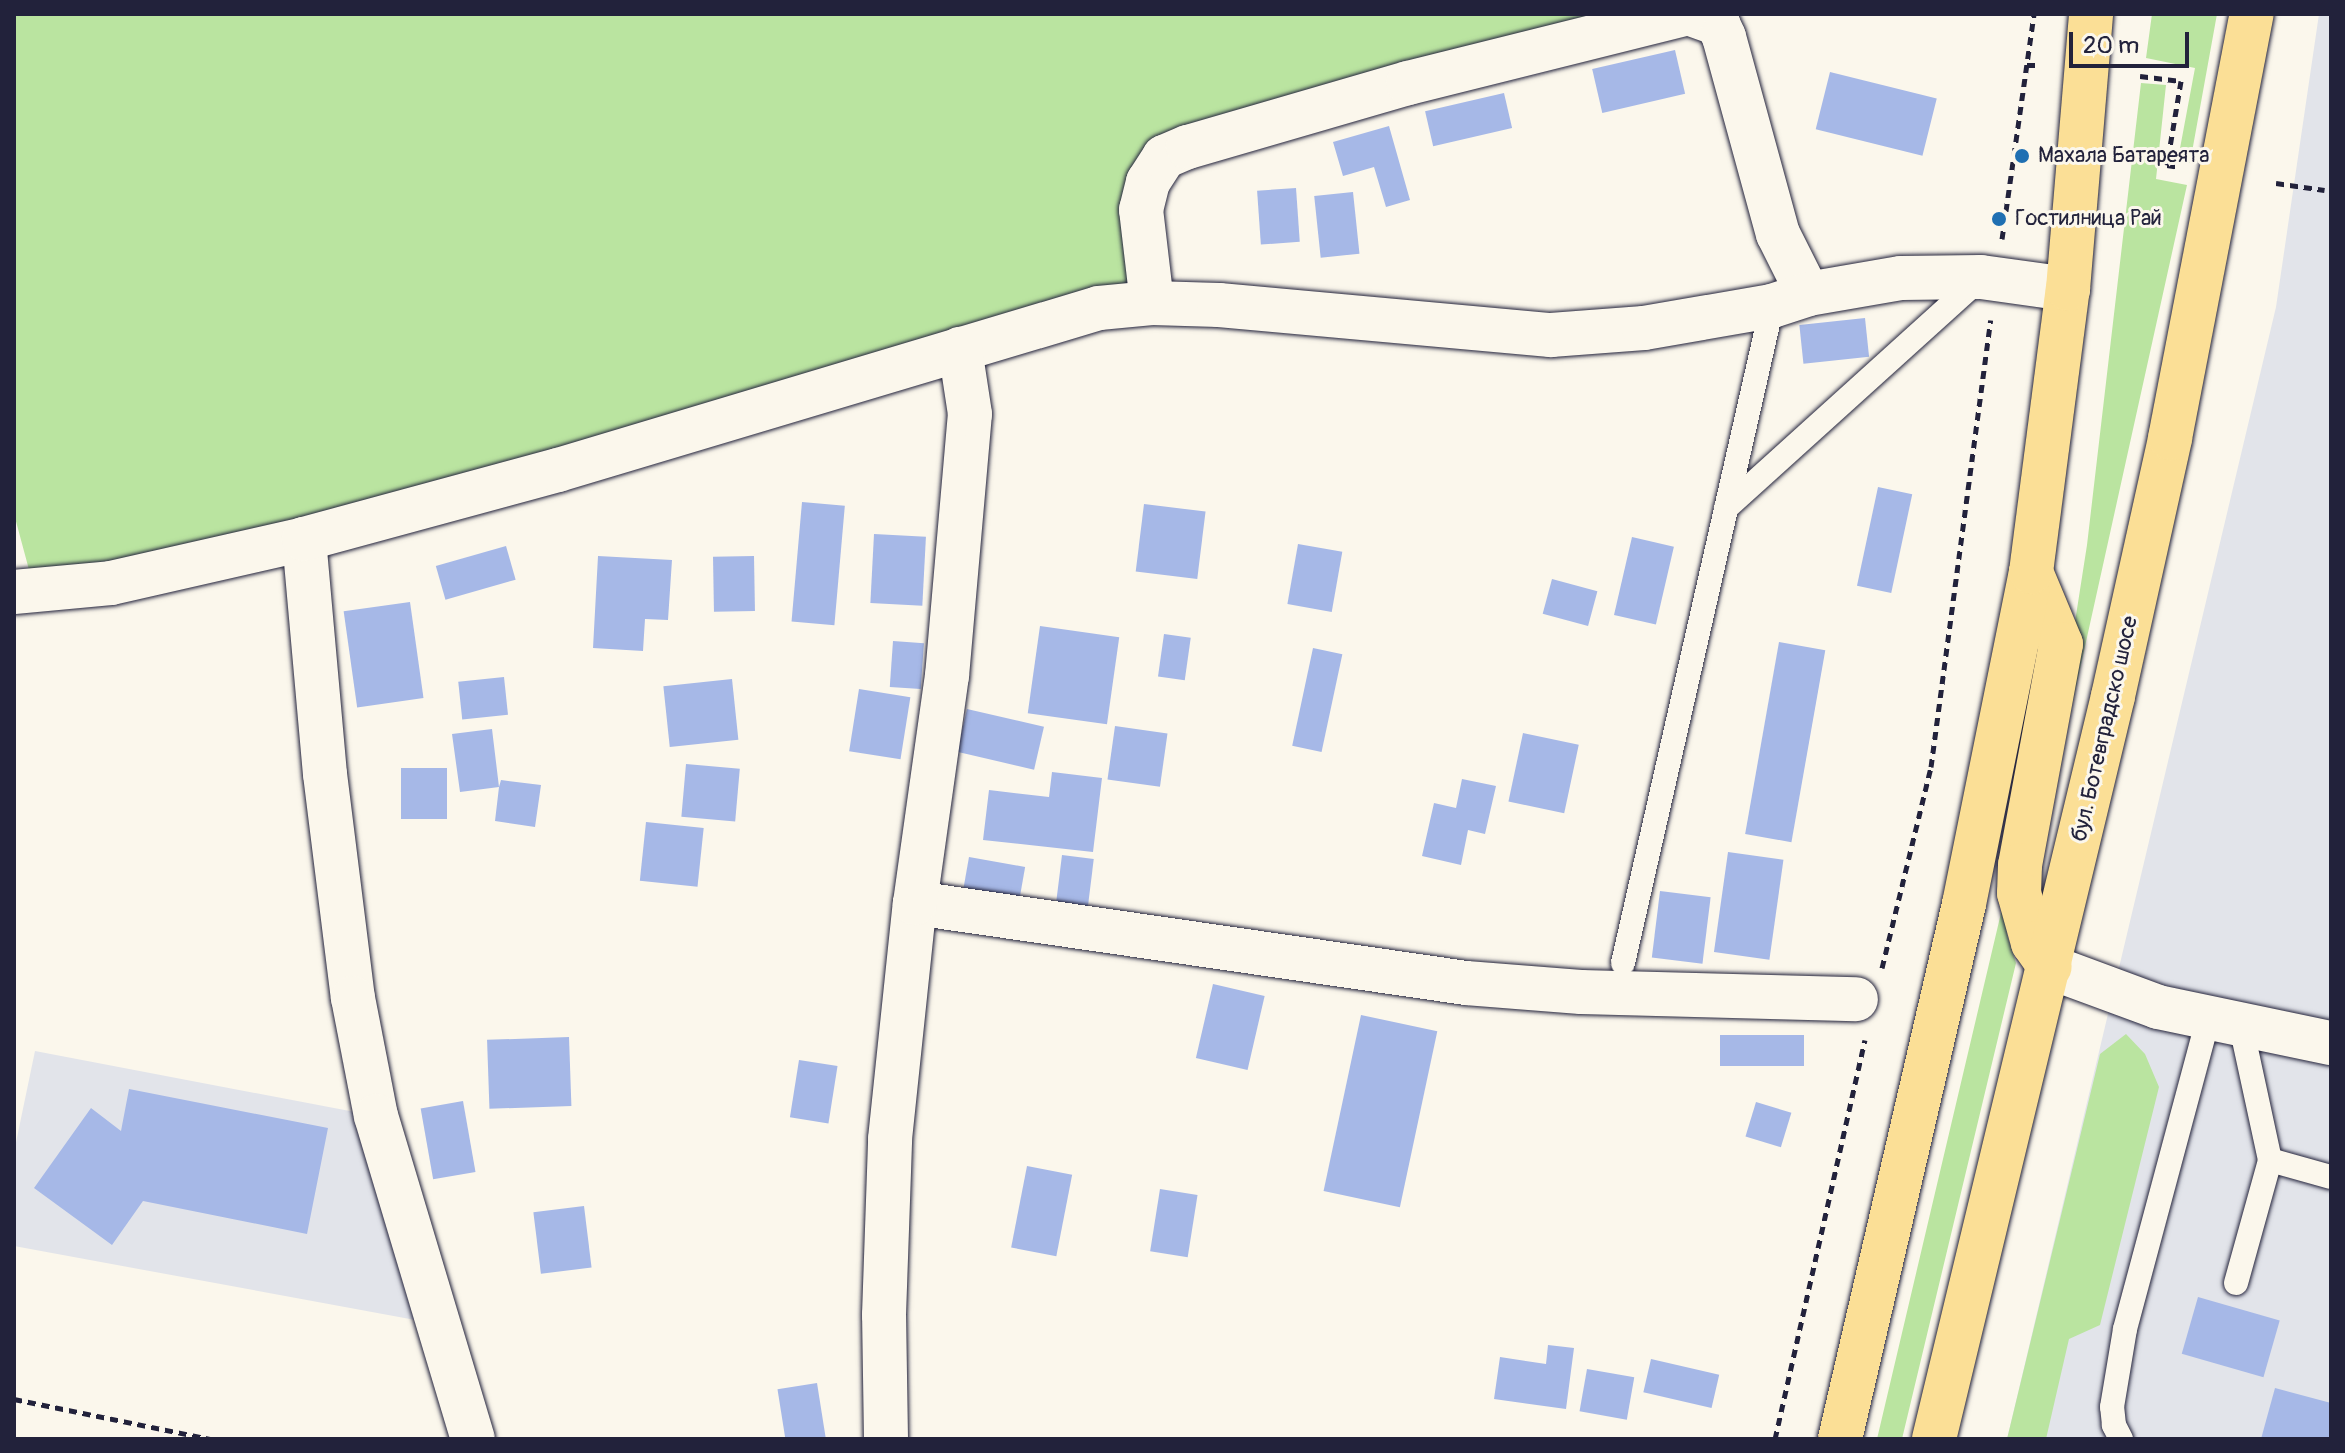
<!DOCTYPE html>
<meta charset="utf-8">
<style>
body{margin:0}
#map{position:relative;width:2345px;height:1453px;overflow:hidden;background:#fbf7ec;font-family:Pangolin,sans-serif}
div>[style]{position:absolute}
.built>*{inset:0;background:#e2e4ea}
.green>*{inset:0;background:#bae4a0}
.building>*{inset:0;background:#a6b8e7;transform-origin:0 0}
.path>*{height:5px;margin-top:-2.5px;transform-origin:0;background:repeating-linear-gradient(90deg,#22223b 0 8px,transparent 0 14px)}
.roads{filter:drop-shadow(0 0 2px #22223b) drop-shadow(0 0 2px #22223b)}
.service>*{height:24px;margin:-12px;padding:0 12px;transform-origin:12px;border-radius:12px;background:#fbf7ec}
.minor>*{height:44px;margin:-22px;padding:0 22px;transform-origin:22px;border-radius:22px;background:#fbf7ec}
.primary>*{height:44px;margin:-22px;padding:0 22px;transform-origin:22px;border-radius:22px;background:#fbdf96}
.dots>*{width:22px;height:22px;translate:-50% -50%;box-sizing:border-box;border:4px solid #fbf7ec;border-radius:50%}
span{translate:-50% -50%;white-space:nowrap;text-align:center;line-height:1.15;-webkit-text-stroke:6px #fbf7ec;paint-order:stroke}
.poi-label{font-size:22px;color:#22223b}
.left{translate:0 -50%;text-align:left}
.street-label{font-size:22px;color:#22223b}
.frame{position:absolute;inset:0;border:16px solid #22223b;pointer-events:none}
.scale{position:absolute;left:2069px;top:32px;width:120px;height:36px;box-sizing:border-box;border:4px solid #22223b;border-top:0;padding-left:10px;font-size:24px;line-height:28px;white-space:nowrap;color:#22223b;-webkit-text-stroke:6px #fbf7ec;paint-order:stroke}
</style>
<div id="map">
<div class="built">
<i style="clip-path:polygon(2319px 14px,2331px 14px,2331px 1439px,2007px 1439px,2276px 307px)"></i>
<i style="clip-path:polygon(35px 1051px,376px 1116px,437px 1324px,14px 1246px,14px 1152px)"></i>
</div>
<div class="green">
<i style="clip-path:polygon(14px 14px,1685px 14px,1165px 157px,1152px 303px,35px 592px,14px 514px)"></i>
<i style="clip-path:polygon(2152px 14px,2217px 14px,2190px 163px,2178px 159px,2195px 68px,2146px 58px)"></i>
<i style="clip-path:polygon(2141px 83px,2166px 85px,2156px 179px,2187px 185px,2038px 859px,2087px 545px)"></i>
<i style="clip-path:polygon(2005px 896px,2007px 935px,2016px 963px,1902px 1439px,1877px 1439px)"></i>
<i style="clip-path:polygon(2126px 1034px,2145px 1054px,2159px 1087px,2100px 1325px,2069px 1339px,2046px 1439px,2007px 1439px,2100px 1054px)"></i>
</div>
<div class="building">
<i style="left:1675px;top:50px;width:45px;height:85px;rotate:77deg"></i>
<i style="left:1830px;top:72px;width:110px;height:59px;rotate:14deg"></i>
<i style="left:1504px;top:93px;width:36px;height:81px;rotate:77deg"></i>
<i style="clip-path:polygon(1389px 126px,1410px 200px,1386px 207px,1374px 167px,1343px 176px,1333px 142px)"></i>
<i style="left:1296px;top:188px;width:54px;height:39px;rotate:86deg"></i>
<i style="left:1353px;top:192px;width:62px;height:39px;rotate:84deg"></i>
<i style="left:1865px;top:318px;width:39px;height:66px;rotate:84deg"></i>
<i style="left:1878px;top:487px;width:35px;height:101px;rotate:12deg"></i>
<i style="left:802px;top:502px;width:43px;height:120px;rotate:5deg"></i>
<i style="left:1144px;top:504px;width:62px;height:68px;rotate:7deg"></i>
<i style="left:874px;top:534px;width:52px;height:69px;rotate:3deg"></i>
<i style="left:1632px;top:537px;width:43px;height:80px;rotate:13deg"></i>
<i style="left:1298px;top:544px;width:45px;height:61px;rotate:10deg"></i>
<i style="left:506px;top:546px;width:35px;height:73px;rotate:74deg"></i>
<i style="clip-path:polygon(598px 556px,672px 560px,668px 620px,645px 619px,643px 651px,593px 648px)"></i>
<i style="left:754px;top:556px;width:55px;height:41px;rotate:89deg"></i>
<i style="left:1552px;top:579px;width:47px;height:36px;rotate:15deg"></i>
<i style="left:410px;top:602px;width:97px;height:67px;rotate:82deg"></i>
<i style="left:1040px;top:626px;width:80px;height:88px;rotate:8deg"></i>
<i style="left:1164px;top:634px;width:27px;height:43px;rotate:8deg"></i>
<i style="left:893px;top:641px;width:31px;height:46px;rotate:4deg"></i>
<i style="left:1779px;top:642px;width:47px;height:195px;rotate:10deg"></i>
<i style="left:1313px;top:648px;width:30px;height:100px;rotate:12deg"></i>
<i style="left:504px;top:677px;width:38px;height:46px;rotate:84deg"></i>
<i style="left:732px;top:679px;width:61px;height:69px;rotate:84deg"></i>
<i style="left:859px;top:689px;width:52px;height:63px;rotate:9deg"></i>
<i style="left:967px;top:709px;width:79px;height:44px;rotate:13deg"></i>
<i style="left:1115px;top:726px;width:53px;height:54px;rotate:8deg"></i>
<i style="clip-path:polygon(492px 729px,499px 787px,501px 780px,541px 785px,535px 827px,495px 821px,499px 787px,460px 792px,452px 734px)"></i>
<i style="left:1523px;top:733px;width:57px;height:70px;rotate:12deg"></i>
<i style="left:686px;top:764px;width:54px;height:53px;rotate:5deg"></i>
<i style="left:401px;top:768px;width:46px;height:51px"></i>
<i style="clip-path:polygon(1052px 772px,1102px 778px,1093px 852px,983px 840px,989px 790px,1049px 797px)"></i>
<i style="clip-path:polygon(1462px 779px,1496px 786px,1485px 834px,1468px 830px,1461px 865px,1422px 856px,1434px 803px,1456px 808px)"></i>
<i style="left:646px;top:822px;width:58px;height:59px;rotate:6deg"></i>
<i style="left:1728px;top:852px;width:56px;height:101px;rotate:8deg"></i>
<i style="left:1062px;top:855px;width:32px;height:61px;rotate:7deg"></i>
<i style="left:969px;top:857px;width:57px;height:45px;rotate:10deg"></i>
<i style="left:1660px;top:891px;width:51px;height:67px;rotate:7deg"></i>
<i style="left:1213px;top:984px;width:53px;height:76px;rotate:13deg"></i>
<i style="left:1361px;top:1015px;width:78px;height:180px;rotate:12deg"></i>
<i style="left:1804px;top:1035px;width:31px;height:84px;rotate:90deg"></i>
<i style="left:569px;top:1037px;width:69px;height:82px;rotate:88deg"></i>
<i style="left:799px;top:1060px;width:39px;height:58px;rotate:9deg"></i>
<i style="clip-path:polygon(129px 1089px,328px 1128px,307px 1234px,143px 1201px,112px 1245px,34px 1188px,91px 1108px,121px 1131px)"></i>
<i style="left:463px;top:1101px;width:72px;height:43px;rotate:80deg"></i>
<i style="left:1756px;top:1102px;width:37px;height:36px;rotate:17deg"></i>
<i style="left:1027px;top:1166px;width:46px;height:83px;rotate:11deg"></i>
<i style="left:1160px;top:1189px;width:38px;height:63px;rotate:9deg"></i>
<i style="left:584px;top:1206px;width:62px;height:51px;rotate:83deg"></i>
<i style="left:2198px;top:1297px;width:85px;height:59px;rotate:16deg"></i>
<i style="clip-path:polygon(1548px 1345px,1574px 1348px,1566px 1409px,1494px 1399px,1500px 1357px,1546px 1364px)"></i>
<i style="left:1651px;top:1359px;width:70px;height:34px;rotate:13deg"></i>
<i style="left:1587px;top:1369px;width:48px;height:43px;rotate:10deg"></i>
<i style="left:817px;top:1383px;width:57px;height:40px;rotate:81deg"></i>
<i style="clip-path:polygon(2275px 1388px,2331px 1403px,2331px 1439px,2261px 1439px)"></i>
</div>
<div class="path">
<i style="left:2027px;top:65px;width:13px"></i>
<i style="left:2140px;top:76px;width:41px;rotate:7deg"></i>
<i style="left:2181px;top:81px;width:85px;rotate:99.5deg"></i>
<i style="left:2167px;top:165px;width:13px;rotate:9deg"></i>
<i style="left:2276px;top:183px;width:49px;rotate:8.1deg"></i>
<i style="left:2002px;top:239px;width:227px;rotate:-81.9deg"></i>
<i style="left:1882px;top:968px;width:207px;rotate:-76.3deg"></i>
<i style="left:1931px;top:767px;width:451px;rotate:-82.4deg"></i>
<i style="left:14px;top:1399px;width:200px;rotate:11.5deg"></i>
<i style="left:1775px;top:1439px;width:409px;rotate:-77.3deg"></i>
</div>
<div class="roads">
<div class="service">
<i style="left:1726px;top:508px;width:341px;rotate:-42.1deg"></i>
<i style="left:1623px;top:963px;width:674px;rotate:-77.22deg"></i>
<i style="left:2270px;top:1160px;width:63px;rotate:15.6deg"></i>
<i style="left:2236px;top:1283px;width:128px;rotate:-74.5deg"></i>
<i style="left:2270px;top:1160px;width:137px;rotate:-102.2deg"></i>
<i style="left:2121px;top:1439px;width:16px;rotate:-117deg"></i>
<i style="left:2114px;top:1425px;width:18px;rotate:-96deg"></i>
<i style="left:2112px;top:1407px;width:79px;rotate:-80.5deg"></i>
<i style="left:2125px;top:1329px;width:320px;rotate:-75deg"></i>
</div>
<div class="minor">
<i style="left:1691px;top:14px;width:29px;rotate:20deg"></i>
<i style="left:1718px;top:24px;width:14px;rotate:65deg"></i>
<i style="left:1724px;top:37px;width:204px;rotate:74.7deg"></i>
<i style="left:1778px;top:234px;width:67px;rotate:63.4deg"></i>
<i style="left:1152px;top:303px;width:94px;rotate:-96.7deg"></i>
<i style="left:1141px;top:210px;width:29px;rotate:-76deg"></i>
<i style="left:1148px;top:182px;width:30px;rotate:-57deg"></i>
<i style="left:1164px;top:157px;width:26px;rotate:-23deg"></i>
<i style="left:1188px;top:147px;width:229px;rotate:-16.2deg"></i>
<i style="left:1408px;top:83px;width:285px;rotate:-14deg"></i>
<i style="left:304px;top:539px;width:236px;rotate:84.9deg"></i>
<i style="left:325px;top:774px;width:226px;rotate:82.9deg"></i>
<i style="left:353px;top:998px;width:120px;rotate:79deg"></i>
<i style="left:376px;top:1116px;width:337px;rotate:73.3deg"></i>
<i style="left:14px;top:592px;width:97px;rotate:-5.3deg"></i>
<i style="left:111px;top:583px;width:198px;rotate:-12.8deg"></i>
<i style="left:304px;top:539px;width:263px;rotate:-15.2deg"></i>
<i style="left:558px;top:470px;width:565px;rotate:-16.67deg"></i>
<i style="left:1099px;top:308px;width:53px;rotate:-5.4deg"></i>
<i style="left:1152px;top:303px;width:67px;rotate:1.7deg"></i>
<i style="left:1219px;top:305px;width:333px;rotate:5.2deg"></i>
<i style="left:1551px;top:335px;width:93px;rotate:-4.3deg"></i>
<i style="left:1644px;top:328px;width:130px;rotate:-9.8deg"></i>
<i style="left:1772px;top:306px;width:38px;rotate:-18deg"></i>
<i style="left:1808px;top:294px;width:94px;rotate:-9.8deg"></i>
<i style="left:1901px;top:278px;width:80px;rotate:-0.7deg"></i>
<i style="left:1981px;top:277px;width:88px;rotate:7.9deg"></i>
<i style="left:915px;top:903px;width:557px;rotate:8.26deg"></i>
<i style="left:1466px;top:983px;width:115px;rotate:4.5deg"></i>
<i style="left:1581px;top:992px;width:275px;rotate:1.5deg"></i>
<i style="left:2050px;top:967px;width:115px;rotate:20.3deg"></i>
<i style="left:2158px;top:1007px;width:177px;rotate:11.8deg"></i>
<i style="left:886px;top:1439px;width:124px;rotate:-90.9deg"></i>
<i style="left:884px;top:1315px;width:176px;rotate:-88deg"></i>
<i style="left:890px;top:1139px;width:237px;rotate:-84deg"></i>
<i style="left:915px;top:903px;width:229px;rotate:-82deg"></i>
<i style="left:947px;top:676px;width:263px;rotate:-85deg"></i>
<i style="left:970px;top:414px;width:66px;rotate:-98.7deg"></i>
</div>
<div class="primary">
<i style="left:2031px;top:572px;width:78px;rotate:67.4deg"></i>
<i style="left:2061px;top:644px;width:225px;rotate:100.5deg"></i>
<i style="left:2020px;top:865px;width:28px;rotate:92deg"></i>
<i style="left:2019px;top:893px;width:52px;rotate:74.4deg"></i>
<i style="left:2033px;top:943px;width:29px;rotate:55deg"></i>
<i style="left:1840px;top:1439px;width:549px;rotate:-76.95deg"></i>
<i style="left:1964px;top:904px;width:339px;rotate:-78.6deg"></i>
<i style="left:2031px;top:572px;width:285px;rotate:-82.6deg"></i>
<i style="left:2068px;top:289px;width:276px;rotate:-85.2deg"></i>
<i style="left:1934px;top:1439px;width:764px;rotate:-76.45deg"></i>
<i style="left:2113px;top:696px;width:264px;rotate:-77.5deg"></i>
<i style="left:2170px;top:438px;width:432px;rotate:-79.1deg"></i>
</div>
</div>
<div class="dots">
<i style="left:2022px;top:156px;background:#1f6fb2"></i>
<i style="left:1999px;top:219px;background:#1f6fb2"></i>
</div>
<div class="poi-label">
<span class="left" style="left:2038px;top:156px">Махала Батареята</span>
<span class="left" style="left:2015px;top:219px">Гостилница Рай</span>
</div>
<div class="street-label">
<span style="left:2105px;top:729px;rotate:-77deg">бул. Ботевградско шосе</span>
</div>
<div class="frame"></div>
<div class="scale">20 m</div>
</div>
